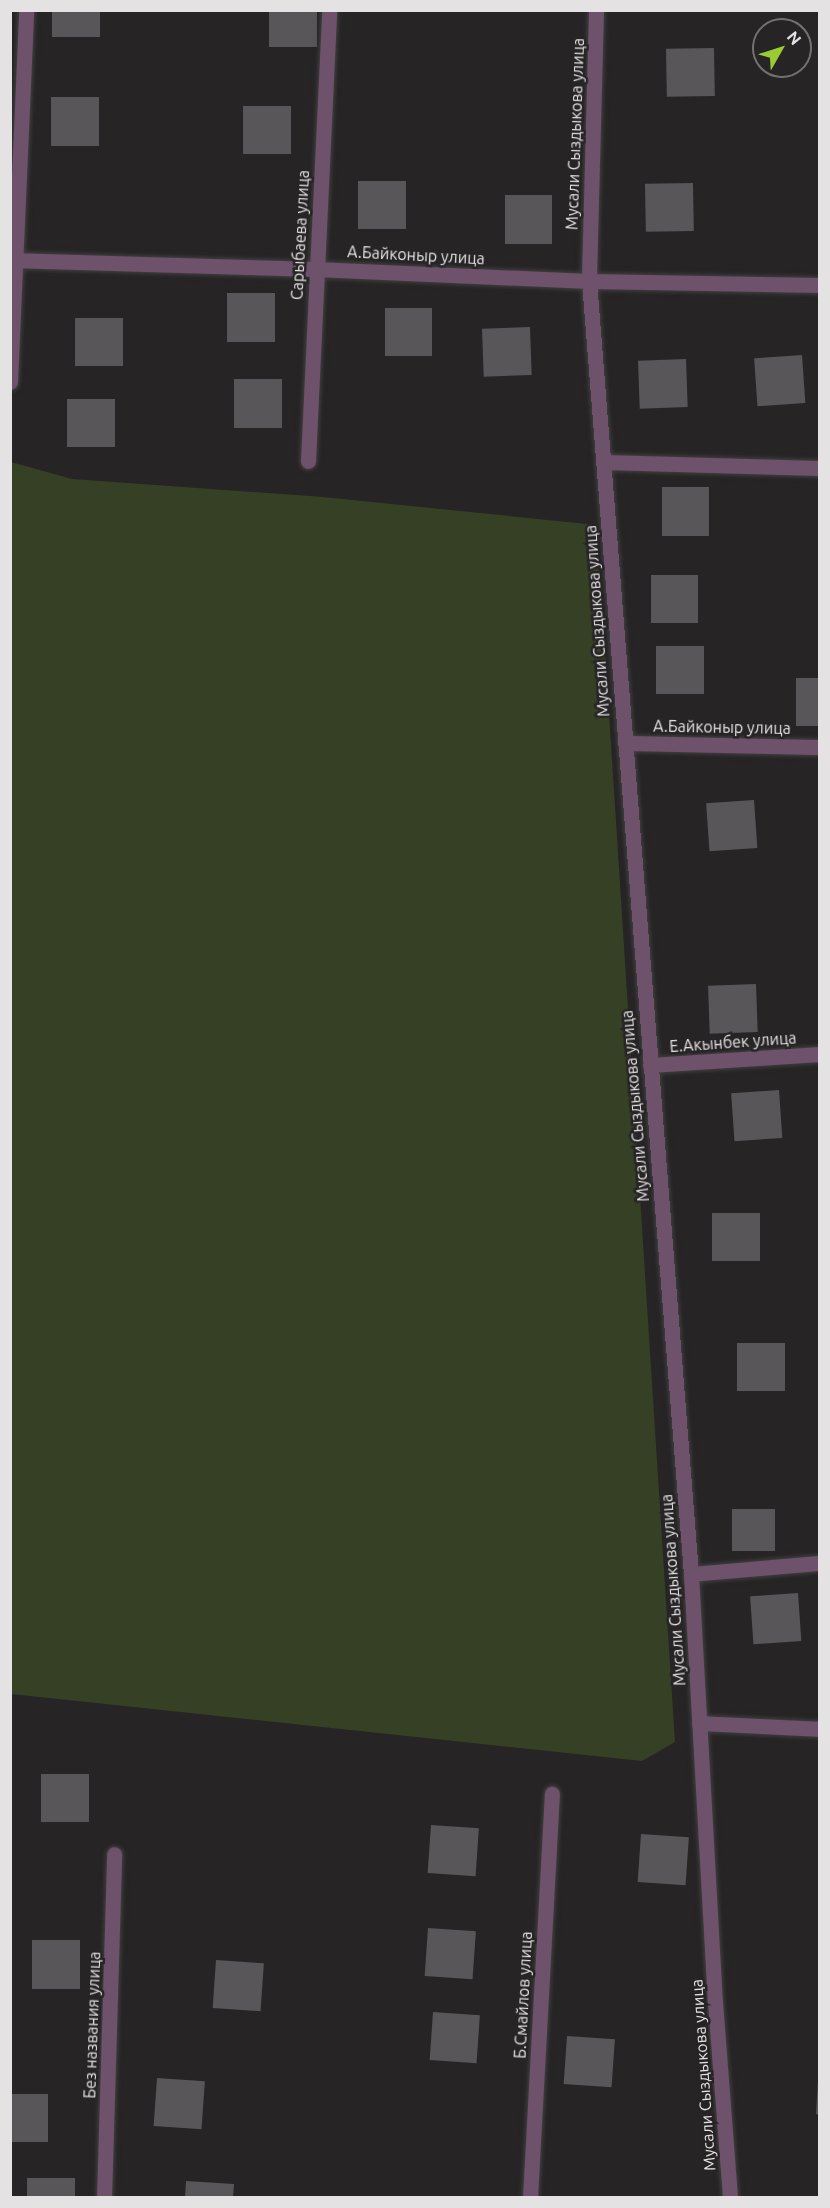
<!DOCTYPE html>
<meta charset="utf-8">
<style>
body{margin:0}
#map{position:relative;width:830px;height:2208px;overflow:hidden;background:#262425;font-family:Ubuntu,sans-serif}
div>[style]{position:absolute}
.green>*{inset:0;background:#354025}
.building>*{inset:0;background:#585658;transform-origin:0 0}
.roads{filter:drop-shadow(0 0 2px #413f40) drop-shadow(0 0 2px #413f40)}
.minor>*{height:15px;margin:-7.5px;padding:0 7.5px;transform-origin:7.5px;border-radius:7.5px;background:#6e516a}
span{translate:-50% -50%;white-space:nowrap;text-align:center;line-height:1.15;-webkit-text-stroke:5px #262425;paint-order:stroke}
.street-label{font-size:16px;color:#e4e2e3}
.frame{position:absolute;inset:0;border:12px solid #e4e2e3;pointer-events:none}
.north{position:absolute;left:752px;top:18px;width:60px;height:60px;box-sizing:border-box;background:#262425;border:2px solid #727071;border-radius:50%;rotate:51deg;font-size:16px;font-weight:700;line-height:24px;text-align:center;color:#e4e2e3}
.north::after{content:'';display:block;margin:auto;width:21px;height:27px;background:#9acb34;clip-path:polygon(50% 0,100% 100%,50% 72%,0 100%)}
</style>
<div id="map">
<div class="green">
<i style="clip-path:polygon(11px 462px,72px 479px,323px 497px,597px 525px,675px 1742px,642px 1761px,11px 1694px)"></i>
</div>
<div class="building">
<i style="left:52px;top:10px;width:48px;height:27px"></i>
<i style="left:269px;top:10px;width:48px;height:37px"></i>
<i style="left:714px;top:48px;width:48px;height:48px;rotate:89deg"></i>
<i style="left:51px;top:97px;width:48px;height:49px"></i>
<i style="left:243px;top:106px;width:48px;height:48px"></i>
<i style="left:358px;top:181px;width:48px;height:48px"></i>
<i style="left:693px;top:183px;width:48px;height:48px;rotate:89deg"></i>
<i style="left:505px;top:195px;width:47px;height:49px"></i>
<i style="left:227px;top:293px;width:48px;height:49px"></i>
<i style="left:385px;top:308px;width:47px;height:48px"></i>
<i style="left:75px;top:318px;width:48px;height:48px"></i>
<i style="left:530px;top:327px;width:48px;height:48px;rotate:88deg"></i>
<i style="left:802px;top:355px;width:48px;height:48px;rotate:86deg"></i>
<i style="left:686px;top:359px;width:48px;height:48px;rotate:88deg"></i>
<i style="left:282px;top:379px;width:49px;height:48px;rotate:90deg"></i>
<i style="left:67px;top:399px;width:48px;height:48px"></i>
<i style="left:662px;top:487px;width:47px;height:49px"></i>
<i style="left:651px;top:575px;width:47px;height:48px"></i>
<i style="left:656px;top:646px;width:48px;height:48px"></i>
<i style="left:820px;top:678px;width:48px;height:24px;rotate:90deg"></i>
<i style="left:754px;top:800px;width:48px;height:48px;rotate:86deg"></i>
<i style="left:756px;top:984px;width:48px;height:48px;rotate:88deg"></i>
<i style="left:779px;top:1090px;width:48px;height:48px;rotate:86deg"></i>
<i style="left:712px;top:1213px;width:48px;height:48px"></i>
<i style="left:737px;top:1343px;width:48px;height:48px"></i>
<i style="left:732px;top:1509px;width:43px;height:42px"></i>
<i style="left:798px;top:1593px;width:48px;height:48px;rotate:86deg"></i>
<i style="left:41px;top:1774px;width:48px;height:48px"></i>
<i style="left:431px;top:1825px;width:48px;height:48px;rotate:4deg"></i>
<i style="left:641px;top:1834px;width:48px;height:48px;rotate:4deg"></i>
<i style="left:428px;top:1928px;width:48px;height:48px;rotate:4deg"></i>
<i style="left:80px;top:1940px;width:49px;height:48px;rotate:90deg"></i>
<i style="left:216px;top:1960px;width:48px;height:48px;rotate:4deg"></i>
<i style="left:433px;top:2012px;width:47px;height:48px;rotate:4deg"></i>
<i style="left:567px;top:2036px;width:48px;height:48px;rotate:4deg"></i>
<i style="left:157px;top:2078px;width:48px;height:48px;rotate:4deg"></i>
<i style="clip-path:polygon(818px 2080px,820px 2080px,820px 2115px,816px 2114px)"></i>
<i style="left:10px;top:2094px;width:38px;height:48px"></i>
<i style="left:75px;top:2178px;width:20px;height:48px;rotate:90deg"></i>
<i style="clip-path:polygon(186px 2181px,234px 2184px,233px 2198px,185px 2198px)"></i>
</div>
<div class="roads">
<div class="minor">
<i style="left:596px;top:10px;width:271px;rotate:91.5deg"></i>
<i style="left:589px;top:281px;width:1297px;rotate:85.49deg"></i>
<i style="left:691px;top:1574px;width:429px;rotate:86.8deg"></i>
<i style="left:715px;top:2002px;width:197px;rotate:85.6deg"></i>
<i style="left:10px;top:260px;width:305px;rotate:1.7deg"></i>
<i style="left:315px;top:269px;width:274px;rotate:2.5deg"></i>
<i style="left:589px;top:281px;width:231px;rotate:1deg"></i>
<i style="left:10px;top:382px;width:372px;rotate:-87.5deg"></i>
<i style="left:308px;top:461px;width:451px;rotate:-87.3deg"></i>
<i style="left:603px;top:462px;width:217px;rotate:1.6deg"></i>
<i style="left:625px;top:743px;width:195px;rotate:1.2deg"></i>
<i style="left:650px;top:1065px;width:170px;rotate:-3.7deg"></i>
<i style="left:691px;top:1574px;width:129px;rotate:-4.9deg"></i>
<i style="left:699px;top:1723px;width:121px;rotate:2.8deg"></i>
<i style="left:104px;top:2198px;width:344px;rotate:-88.3deg"></i>
<i style="left:530px;top:2198px;width:405px;rotate:-86.9deg"></i>
</div>
</div>
<div class="street-label">
<span style="left:575px;top:134px;rotate:-88deg">Мусали Сыздыкова улица</span>
<span style="left:300px;top:235px;rotate:-87deg">Сарыбаева улица</span>
<span style="left:416px;top:255px;rotate:3deg">А.Байконыр улица</span>
<span style="left:597px;top:621px;rotate:-94deg">Мусали Сыздыкова улица</span>
<span style="left:722px;top:727px;rotate:1deg">А.Байконыр улица</span>
<span style="left:733px;top:1042px;rotate:-4deg">Е.Акынбек улица</span>
<span style="left:635px;top:1106px;rotate:-95deg">Мусали Сыздыкова улица</span>
<span style="left:673px;top:1590px;rotate:-94deg">Мусали Сыздыкова улица</span>
<span style="left:523px;top:1995px;rotate:-87deg">Б.Смайлов улица</span>
<span style="left:92px;top:2025px;rotate:-88deg">Без названия улица</span>
<span style="left:703px;top:2075px;rotate:-94deg">Мусали Сыздыкова улица</span>
</div>
<div class="frame"></div>
<div class="north">N</div>
</div>
